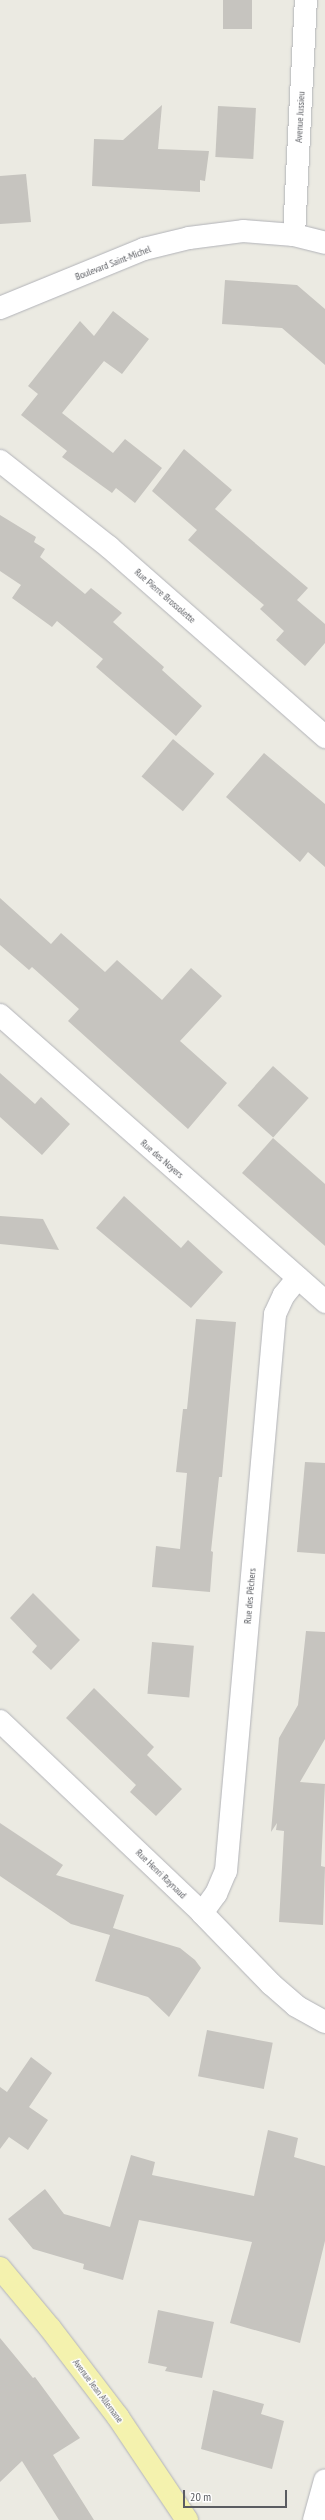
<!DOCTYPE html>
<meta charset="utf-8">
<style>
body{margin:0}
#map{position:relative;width:325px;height:2520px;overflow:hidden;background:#ebeae2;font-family:"PT Sans Narrow",sans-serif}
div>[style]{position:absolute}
.building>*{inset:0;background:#c6c4bf;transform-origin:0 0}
.roads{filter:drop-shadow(0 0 1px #b2b3b8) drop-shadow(0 0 1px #b2b3b8)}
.minor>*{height:22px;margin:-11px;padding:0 11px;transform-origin:11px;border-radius:11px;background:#fff}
.major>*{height:22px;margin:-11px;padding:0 11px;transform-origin:11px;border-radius:11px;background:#f4f2ae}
span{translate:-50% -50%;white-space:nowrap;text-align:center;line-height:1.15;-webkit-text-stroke:3px #fff;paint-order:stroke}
.street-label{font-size:10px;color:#5a5c61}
.scale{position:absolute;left:183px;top:2490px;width:104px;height:18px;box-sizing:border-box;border:2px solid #5a5c61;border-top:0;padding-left:5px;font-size:12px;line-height:14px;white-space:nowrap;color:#5a5c61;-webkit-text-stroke:3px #fff;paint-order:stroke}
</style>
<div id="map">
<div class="building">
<i style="left:223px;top:0;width:29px;height:29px"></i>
<i style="clip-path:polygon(162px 105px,158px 149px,209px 151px,205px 181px,200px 180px,200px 192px,92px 186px,94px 139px,123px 140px)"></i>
<i style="left:218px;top:106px;width:38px;height:51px;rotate:3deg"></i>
<i style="clip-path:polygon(26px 174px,31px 222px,0 224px,0 176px)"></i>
<i style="clip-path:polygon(225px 280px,297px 285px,325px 309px,325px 365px,282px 328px,222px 324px)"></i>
<i style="clip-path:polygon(113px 311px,149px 339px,122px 374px,104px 361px,62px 413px,113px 453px,125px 439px,162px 468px,135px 503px,116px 488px,112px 493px,62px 457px,67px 451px,21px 415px,38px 394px,28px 386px,80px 321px,94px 336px)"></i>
<i style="clip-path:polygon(184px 449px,232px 490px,215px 509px,308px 588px,297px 600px,325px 624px,325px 643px,305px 666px,276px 640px,284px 631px,260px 609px,264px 605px,188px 540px,197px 530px,152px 491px)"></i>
<i style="clip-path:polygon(0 515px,36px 537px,34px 542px,45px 549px,40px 557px,85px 594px,91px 588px,122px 613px,113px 622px,164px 667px,162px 670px,202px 706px,176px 736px,96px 667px,103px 659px,57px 621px,52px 627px,12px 598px,21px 585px,0 571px)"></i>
<i style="left:173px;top:739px;width:54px;height:49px;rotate:40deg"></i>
<i style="clip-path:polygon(264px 753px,325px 804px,325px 867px,308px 852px,300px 862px,226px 797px)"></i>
<i style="clip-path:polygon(0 898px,51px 944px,61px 933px,105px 972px,117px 960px,162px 1000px,191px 968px,222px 996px,180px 1041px,227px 1083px,188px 1129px,68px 1021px,79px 1009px,32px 967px,29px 970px,0 945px)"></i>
<i style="left:273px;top:1066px;width:48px;height:53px;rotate:42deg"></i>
<i style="clip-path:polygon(0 1073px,35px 1104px,41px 1097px,70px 1124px,42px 1155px,0 1117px)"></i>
<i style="clip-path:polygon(273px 1138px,325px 1184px,325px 1246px,242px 1173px)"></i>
<i style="clip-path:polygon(124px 1196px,181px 1248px,188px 1240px,223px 1272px,191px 1308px,96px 1228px)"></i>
<i style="clip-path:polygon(0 1216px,43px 1219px,59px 1250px,0 1244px)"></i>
<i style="clip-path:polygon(196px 1319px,236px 1322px,222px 1477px,219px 1477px,211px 1551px,213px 1552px,210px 1592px,152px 1587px,156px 1546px,180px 1549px,187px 1473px,176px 1472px,183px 1409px,187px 1409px)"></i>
<i style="clip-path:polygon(305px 1462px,325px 1463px,325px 1554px,297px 1552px)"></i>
<i style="clip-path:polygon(33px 1593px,80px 1640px,51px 1670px,32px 1652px,37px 1646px,10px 1618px)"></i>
<i style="clip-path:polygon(306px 1631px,325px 1632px,325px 1739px,300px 1782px,325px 1784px,321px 1866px,325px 1867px,323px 1925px,279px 1922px,284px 1831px,276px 1830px,277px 1823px,271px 1832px,279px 1738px,298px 1705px)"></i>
<i style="left:152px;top:1642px;width:42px;height:52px;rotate:5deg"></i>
<i style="clip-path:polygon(94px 1688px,154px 1747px,147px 1755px,182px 1789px,156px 1816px,130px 1792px,136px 1785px,66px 1718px)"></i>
<i style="clip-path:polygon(0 1823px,63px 1865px,56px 1875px,124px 1895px,113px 1928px,180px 1948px,195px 1960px,201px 1968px,169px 2017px,148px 1997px,95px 1981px,110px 1935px,71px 1924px,0 1876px)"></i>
<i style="left:207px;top:2030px;width:67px;height:47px;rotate:11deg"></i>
<i style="clip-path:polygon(31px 2057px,52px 2073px,29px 2107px,48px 2120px,28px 2150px,9px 2137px,0 2149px,0 2087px,7px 2092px)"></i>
<i style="clip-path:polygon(268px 2130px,298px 2138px,294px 2157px,325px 2166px,325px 2241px,300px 2343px,230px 2323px,252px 2242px,139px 2220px,123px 2280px,83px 2269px,84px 2264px,33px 2249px,8px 2219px,45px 2189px,64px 2214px,110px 2227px,131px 2155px,155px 2162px,152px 2175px,254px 2196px)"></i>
<i style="clip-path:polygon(158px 2310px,214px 2322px,202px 2378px,165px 2371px,167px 2367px,148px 2363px)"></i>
<i style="clip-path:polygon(0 2338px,33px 2378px,35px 2377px,80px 2438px,53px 2455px,94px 2520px,59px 2520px,22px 2461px,0 2482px)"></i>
<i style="clip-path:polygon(213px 2390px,264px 2404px,261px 2414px,284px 2421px,272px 2469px,201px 2449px)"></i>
</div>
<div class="roads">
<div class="minor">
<i style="left:294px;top:235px;width:235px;rotate:-87.1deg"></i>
<i style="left:0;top:308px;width:156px;rotate:-22.3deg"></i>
<i style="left:144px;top:249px;width:46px;rotate:-13.7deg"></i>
<i style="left:189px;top:238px;width:54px;rotate:-7.4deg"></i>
<i style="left:243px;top:231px;width:51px;rotate:4.5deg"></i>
<i style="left:294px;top:235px;width:32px;rotate:14deg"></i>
<i style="left:0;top:461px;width:139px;rotate:38.3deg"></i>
<i style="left:109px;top:547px;width:288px;rotate:41.3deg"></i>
<i style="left:0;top:1015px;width:434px;rotate:41.4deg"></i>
<i style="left:0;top:1721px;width:279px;rotate:43.5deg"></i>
<i style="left:202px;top:1913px;width:99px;rotate:45.8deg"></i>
<i style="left:271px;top:1984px;width:33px;rotate:41deg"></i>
<i style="left:296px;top:2006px;width:33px;rotate:29deg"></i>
<i style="left:202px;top:1913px;width:24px;rotate:-54deg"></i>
<i style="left:216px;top:1894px;width:25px;rotate:-67deg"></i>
<i style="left:226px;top:1871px;width:559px;rotate:-84.97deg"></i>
<i style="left:275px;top:1314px;width:21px;rotate:-65deg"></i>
<i style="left:284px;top:1295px;width:22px;rotate:-51deg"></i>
<i style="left:314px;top:2520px;width:41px;rotate:-74.6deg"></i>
</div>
<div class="major">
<i style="left:0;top:2268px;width:78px;rotate:50.2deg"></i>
<i style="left:50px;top:2328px;width:112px;rotate:52.6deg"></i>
<i style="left:118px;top:2417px;width:124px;rotate:56.2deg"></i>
</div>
</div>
<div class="street-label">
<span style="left:300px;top:117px;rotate:-87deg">Avenue Jussieu</span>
<span style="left:113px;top:263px;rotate:-21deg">Boulevard Saint-Michel</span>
<span style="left:165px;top:596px;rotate:41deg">Rue Pierre Brossolette</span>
<span style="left:162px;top:1159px;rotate:41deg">Rue des Noyers</span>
<span style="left:250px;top:1596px;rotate:-85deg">Rue des Pêchers</span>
<span style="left:161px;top:1874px;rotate:44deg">Rue Henri Raynaud</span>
<span style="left:98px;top:2391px;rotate:53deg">Avenue Jean Allemane</span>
</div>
<div class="scale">20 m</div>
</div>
